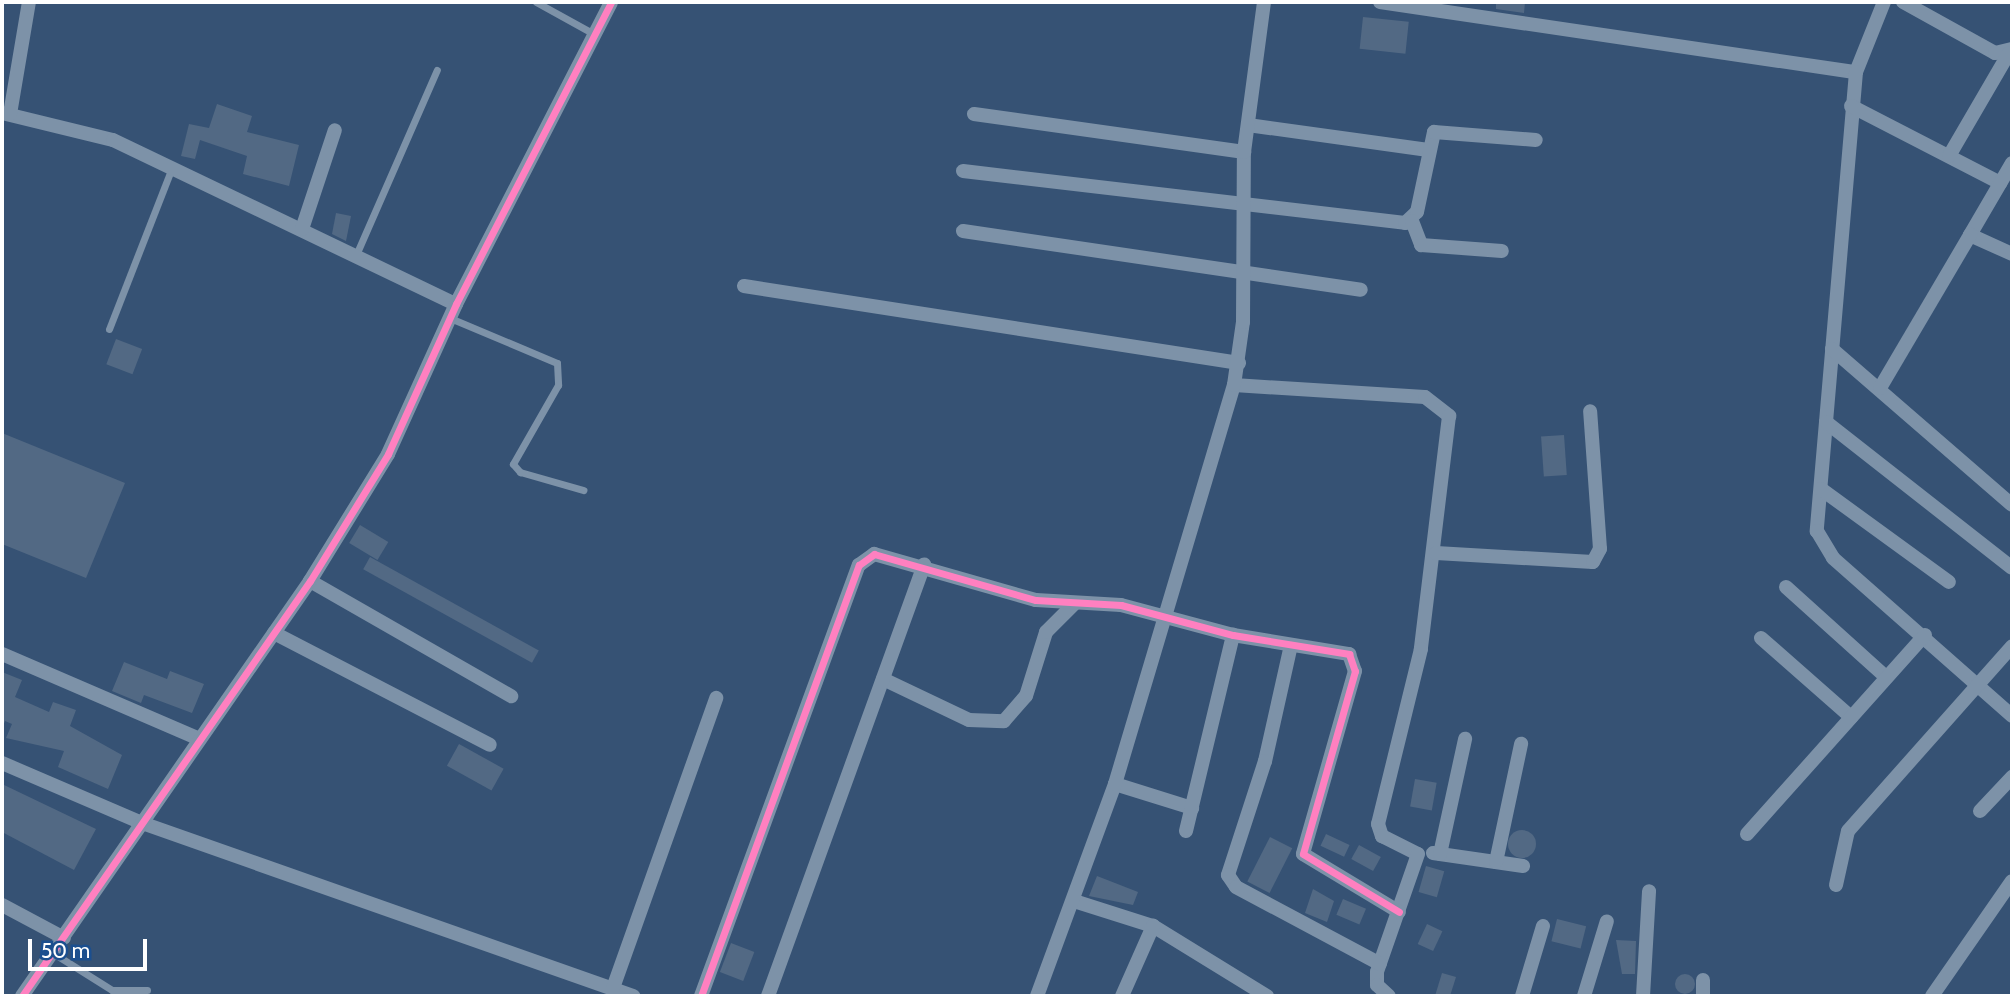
<!DOCTYPE html>
<style>
body{margin:0}
#map{position:relative;width:2014px;height:998px;overflow:hidden;background:#365274;font-family:Cabin,sans-serif}
div>[style]{position:absolute}
.building>*{inset:0;background:#526984;transform-origin:0 0}
.round{border-radius:50%}
.service>*{height:7px;margin:-3.5px;padding:0 3.5px;transform-origin:3.5px;border-radius:3.5px;background:#7d92a8}
.minor>*{height:14px;margin:-7px;padding:0 7px;transform-origin:7px;border-radius:7px;background:#7d92a8}
.cycleway>*{height:7px;margin:-3.5px;padding:0 3.5px;transform-origin:3.5px;border-radius:3.5px;background:#ff80c0}
span{translate:-50% -50%;white-space:nowrap;text-align:center;line-height:1.15;-webkit-text-stroke:7px #1b4f8f;paint-order:stroke}
.frame{position:absolute;inset:0;border:4px solid #fff;pointer-events:none}
.scale{position:absolute;left:28px;top:939px;width:119px;height:32px;box-sizing:border-box;border:4px solid #fff;border-top:0;padding-left:9px;font-size:21px;line-height:24px;white-space:nowrap;color:#fff;-webkit-text-stroke:5px #1b4f8f;paint-order:stroke}
</style>
<div id="map">
<div class="building">
<i style="clip-path:polygon(1496px 2px,1525px 2px,1524px 13px,1496px 9px)"></i>
<i style="left:1363px;top:17px;width:46px;height:32px;rotate:6deg"></i>
<i style="clip-path:polygon(217px 104px,252px 116px,247px 132px,299px 145px,289px 186px,243px 174px,247px 156px,200px 140px,195px 159px,181px 156px,189px 124px,209px 128px)"></i>
<i style="clip-path:polygon(336px 213px,351px 216px,346px 241px,332px 234px)"></i>
<i style="left:116px;top:339px;width:28px;height:27px;rotate:21deg"></i>
<i style="clip-path:polygon(2px 433px,125px 483px,86px 578px,2px 544px)"></i>
<i style="left:1564px;top:435px;width:40px;height:23px;rotate:86deg"></i>
<i style="left:360px;top:525px;width:33px;height:21px;rotate:31deg"></i>
<i style="left:370px;top:557px;width:193px;height:14px;rotate:29deg"></i>
<i style="clip-path:polygon(124px 662px,167px 679px,170px 671px,204px 684px,192px 713px,144px 695px,141px 703px,112px 691px)"></i>
<i style="clip-path:polygon(2px 672px,22px 680px,15px 697px,49px 712px,53px 702px,76px 710px,70px 726px,122px 755px,108px 789px,58px 767px,64px 751px,6px 738px,12px 724px,5px 721px,2px 728px)"></i>
<i style="left:459px;top:744px;width:51px;height:25px;rotate:29deg"></i>
<i style="left:1415px;top:779px;width:22px;height:28px;rotate:10deg"></i>
<i style="clip-path:polygon(2px 784px,96px 829px,74px 870px,2px 832px)"></i>
<i class="round" style="left:1508px;top:830px;width:28px;height:28px"></i>
<i style="left:1326px;top:834px;width:26px;height:13px;rotate:25deg"></i>
<i style="left:1270px;top:837px;width:25px;height:50px;rotate:27deg"></i>
<i style="left:1359px;top:845px;width:25px;height:16px;rotate:29deg"></i>
<i style="left:1426px;top:866px;width:19px;height:27px;rotate:16deg"></i>
<i style="clip-path:polygon(1097px 876px,1138px 892px,1133px 905px,1089px 896px)"></i>
<i style="clip-path:polygon(1313px 889px,1334px 901px,1327px 922px,1305px 913px)"></i>
<i style="left:1343px;top:899px;width:25px;height:17px;rotate:23deg"></i>
<i style="left:1557px;top:919px;width:30px;height:23px;rotate:14deg"></i>
<i style="left:1427px;top:924px;width:17px;height:22px;rotate:25deg"></i>
<i style="clip-path:polygon(1616px 940px,1636px 941px,1635px 974px,1622px 974px)"></i>
<i style="left:731px;top:943px;width:25px;height:31px;rotate:21deg"></i>
<i style="clip-path:polygon(1442px 973px,1456px 977px,1450px 996px,1435px 996px)"></i>
<i class="round" style="left:1675px;top:974px;width:20px;height:20px"></i>
</div>
<div class="service">
<i style="left:536px;top:2px;width:66px;rotate:28.9deg"></i>
<i style="left:356px;top:255px;width:202px;rotate:-66.4deg"></i>
<i style="left:450px;top:318px;width:116px;rotate:22.8deg"></i>
<i style="left:557px;top:363px;width:22px;rotate:87deg"></i>
<i style="left:558px;top:385px;width:91px;rotate:119.7deg"></i>
<i style="left:513px;top:464px;width:11px;rotate:49deg"></i>
<i style="left:520px;top:472px;width:66px;rotate:15.9deg"></i>
<i style="left:109px;top:329px;width:171px;rotate:-68.7deg"></i>
<i style="left:53px;top:953px;width:70px;rotate:32.1deg"></i>
<i style="left:112px;top:990px;width:35px"></i>
</div>
<div class="minor">
<i style="left:1380px;top:2px;width:481px;rotate:8.4deg"></i>
<i style="left:1884px;top:2px;width:75px;rotate:111.8deg"></i>
<i style="left:1856px;top:72px;width:461px;rotate:94.9deg"></i>
<i style="left:1817px;top:531px;width:31px;rotate:59deg"></i>
<i style="left:1833px;top:558px;width:239px;rotate:41.4deg"></i>
<i style="left:1903px;top:2px;width:105px;rotate:29deg"></i>
<i style="left:1995px;top:53px;width:17px;rotate:-13deg"></i>
<i style="left:1851px;top:106px;width:168px;rotate:27.3deg"></i>
<i style="left:2px;top:113px;width:114px;rotate:13.7deg"></i>
<i style="left:113px;top:140px;width:380px;rotate:25.6deg"></i>
<i style="left:10px;top:114px;width:114px;rotate:-80.4deg"></i>
<i style="left:974px;top:114px;width:273px;rotate:8deg"></i>
<i style="left:1248px;top:125px;width:182px;rotate:7.9deg"></i>
<i style="left:1949px;top:156px;width:119px;rotate:-59.8deg"></i>
<i style="left:2012px;top:163px;width:83px;rotate:120.3deg"></i>
<i style="left:1970px;top:235px;width:46px;rotate:24.3deg"></i>
<i style="left:963px;top:171px;width:445px;rotate:6.7deg"></i>
<i style="left:1405px;top:223px;width:16px;rotate:-43deg"></i>
<i style="left:1417px;top:212px;width:82px;rotate:-78deg"></i>
<i style="left:1434px;top:132px;width:102px;rotate:4.5deg"></i>
<i style="left:1412px;top:221px;width:26px;rotate:69deg"></i>
<i style="left:1421px;top:245px;width:81px;rotate:4.2deg"></i>
<i style="left:302px;top:229px;width:104px;rotate:-71.6deg"></i>
<i style="left:963px;top:231px;width:402px;rotate:8.4deg"></i>
<i style="left:744px;top:286px;width:501px;rotate:8.84deg"></i>
<i style="left:1832px;top:349px;width:238px;rotate:40.9deg"></i>
<i style="left:1234px;top:385px;width:191px;rotate:3.6deg"></i>
<i style="left:1425px;top:397px;width:31px;rotate:38deg"></i>
<i style="left:1449px;top:416px;width:235px;rotate:96.9deg"></i>
<i style="left:1421px;top:649px;width:180px;rotate:103.8deg"></i>
<i style="left:1378px;top:824px;width:13px;rotate:72deg"></i>
<i style="left:1382px;top:836px;width:40px;rotate:26.6deg"></i>
<i style="left:1418px;top:854px;width:125px;rotate:109.2deg"></i>
<i style="left:1377px;top:972px;width:13px;rotate:90deg"></i>
<i style="left:1377px;top:985px;width:16px;rotate:43deg"></i>
<i style="left:1880px;top:388px;width:178px;rotate:-59.5deg"></i>
<i style="left:1826px;top:422px;width:236px;rotate:38.1deg"></i>
<i style="left:1821px;top:489px;width:158px;rotate:36deg"></i>
<i style="left:1436px;top:553px;width:157px;rotate:3.3deg"></i>
<i style="left:1593px;top:562px;width:15px;rotate:-62deg"></i>
<i style="left:1600px;top:549px;width:138px;rotate:-94.1deg"></i>
<i style="left:310px;top:581px;width:232px;rotate:29.8deg"></i>
<i style="left:1786px;top:587px;width:135px;rotate:42deg"></i>
<i style="left:274px;top:633px;width:243px;rotate:27.4deg"></i>
<i style="left:1761px;top:638px;width:120px;rotate:41.3deg"></i>
<i style="left:1291px;top:645px;width:119px;rotate:102.6deg"></i>
<i style="left:1265px;top:761px;width:120px;rotate:108deg"></i>
<i style="left:1228px;top:875px;width:14px;rotate:56deg"></i>
<i style="left:1236px;top:887px;width:163px;rotate:28.1deg"></i>
<i style="left:2px;top:654px;width:215px;rotate:23.3deg"></i>
<i style="left:883px;top:679px;width:95px;rotate:25.5deg"></i>
<i style="left:969px;top:720px;width:35px;rotate:2deg"></i>
<i style="left:1004px;top:721px;width:33px;rotate:-49deg"></i>
<i style="left:1026px;top:696px;width:67px;rotate:-72.6deg"></i>
<i style="left:1046px;top:632px;width:40px;rotate:-45deg"></i>
<i style="left:2px;top:763px;width:152px;rotate:23.2deg"></i>
<i style="left:142px;top:823px;width:521px;rotate:19.41deg"></i>
<i style="left:1115px;top:784px;width:81px;rotate:17.3deg"></i>
<i style="left:1980px;top:811px;width:47px;rotate:-46.7deg"></i>
<i style="left:1186px;top:831px;width:202px;rotate:-76.5deg"></i>
<i style="left:1747px;top:834px;width:267px;rotate:-48.2deg"></i>
<i style="left:1433px;top:853px;width:91px;rotate:8.2deg"></i>
<i style="left:1440px;top:854px;width:118px;rotate:-77.7deg"></i>
<i style="left:1496px;top:862px;width:121px;rotate:-78deg"></i>
<i style="left:1836px;top:885px;width:55px;rotate:-77.5deg"></i>
<i style="left:1848px;top:831px;width:247px;rotate:-48.4deg"></i>
<i style="left:1074px;top:901px;width:83px;rotate:17.6deg"></i>
<i style="left:1153px;top:926px;width:134px;rotate:31.6deg"></i>
<i style="left:2px;top:905px;width:70px;rotate:28deg"></i>
<i style="left:613px;top:988px;width:308px;rotate:-70.4deg"></i>
<i style="left:22px;top:996px;width:505px;rotate:-55.24deg"></i>
<i style="left:310px;top:581px;width:149px;rotate:-58.4deg"></i>
<i style="left:388px;top:454px;width:165px;rotate:-65.6deg"></i>
<i style="left:456px;top:304px;width:339px;rotate:-62.8deg"></i>
<i style="left:701px;top:996px;width:459px;rotate:-69.9deg"></i>
<i style="left:859px;top:565px;width:19px;rotate:-36deg"></i>
<i style="left:874px;top:554px;width:168px;rotate:15.9deg"></i>
<i style="left:1036px;top:600px;width:85px;rotate:3.4deg"></i>
<i style="left:1121px;top:605px;width:116px;rotate:15deg"></i>
<i style="left:1233px;top:635px;width:118px;rotate:9.3deg"></i>
<i style="left:1349px;top:654px;width:18px;rotate:71deg"></i>
<i style="left:1355px;top:671px;width:190px;rotate:105.9deg"></i>
<i style="left:1303px;top:854px;width:112px;rotate:31.1deg"></i>
<i style="left:768px;top:996px;width:459px;rotate:-70.1deg"></i>
<i style="left:1037px;top:996px;width:226px;rotate:-69.8deg"></i>
<i style="left:1115px;top:784px;width:416px;rotate:-73.4deg"></i>
<i style="left:1234px;top:385px;width:64px;rotate:-81.9deg"></i>
<i style="left:1243px;top:322px;width:170px;rotate:-89.7deg"></i>
<i style="left:1244px;top:152px;width:151px;rotate:-82.4deg"></i>
<i style="left:1122px;top:996px;width:77px;rotate:-66.1deg"></i>
<i style="left:1522px;top:996px;width:73px;rotate:-73.3deg"></i>
<i style="left:1584px;top:996px;width:78px;rotate:-73deg"></i>
<i style="left:1643px;top:996px;width:105px;rotate:-86.7deg"></i>
<i style="left:1703px;top:996px;width:16px;rotate:-90deg"></i>
<i style="left:1932px;top:996px;width:140px;rotate:-55.2deg"></i>
</div>
<div class="cycleway">
<i style="left:22px;top:996px;width:505px;rotate:-55.24deg"></i>
<i style="left:310px;top:581px;width:149px;rotate:-58.4deg"></i>
<i style="left:388px;top:454px;width:165px;rotate:-65.6deg"></i>
<i style="left:456px;top:304px;width:339px;rotate:-62.8deg"></i>
<i style="left:701px;top:996px;width:459px;rotate:-69.9deg"></i>
<i style="left:859px;top:565px;width:19px;rotate:-36deg"></i>
<i style="left:874px;top:554px;width:168px;rotate:15.9deg"></i>
<i style="left:1036px;top:600px;width:85px;rotate:3.4deg"></i>
<i style="left:1121px;top:605px;width:116px;rotate:15deg"></i>
<i style="left:1233px;top:635px;width:118px;rotate:9.3deg"></i>
<i style="left:1349px;top:654px;width:18px;rotate:71deg"></i>
<i style="left:1355px;top:671px;width:190px;rotate:105.9deg"></i>
<i style="left:1303px;top:854px;width:112px;rotate:31.1deg"></i>
</div>
<div class="frame"></div>
<div class="scale">50 m</div>
</div>
